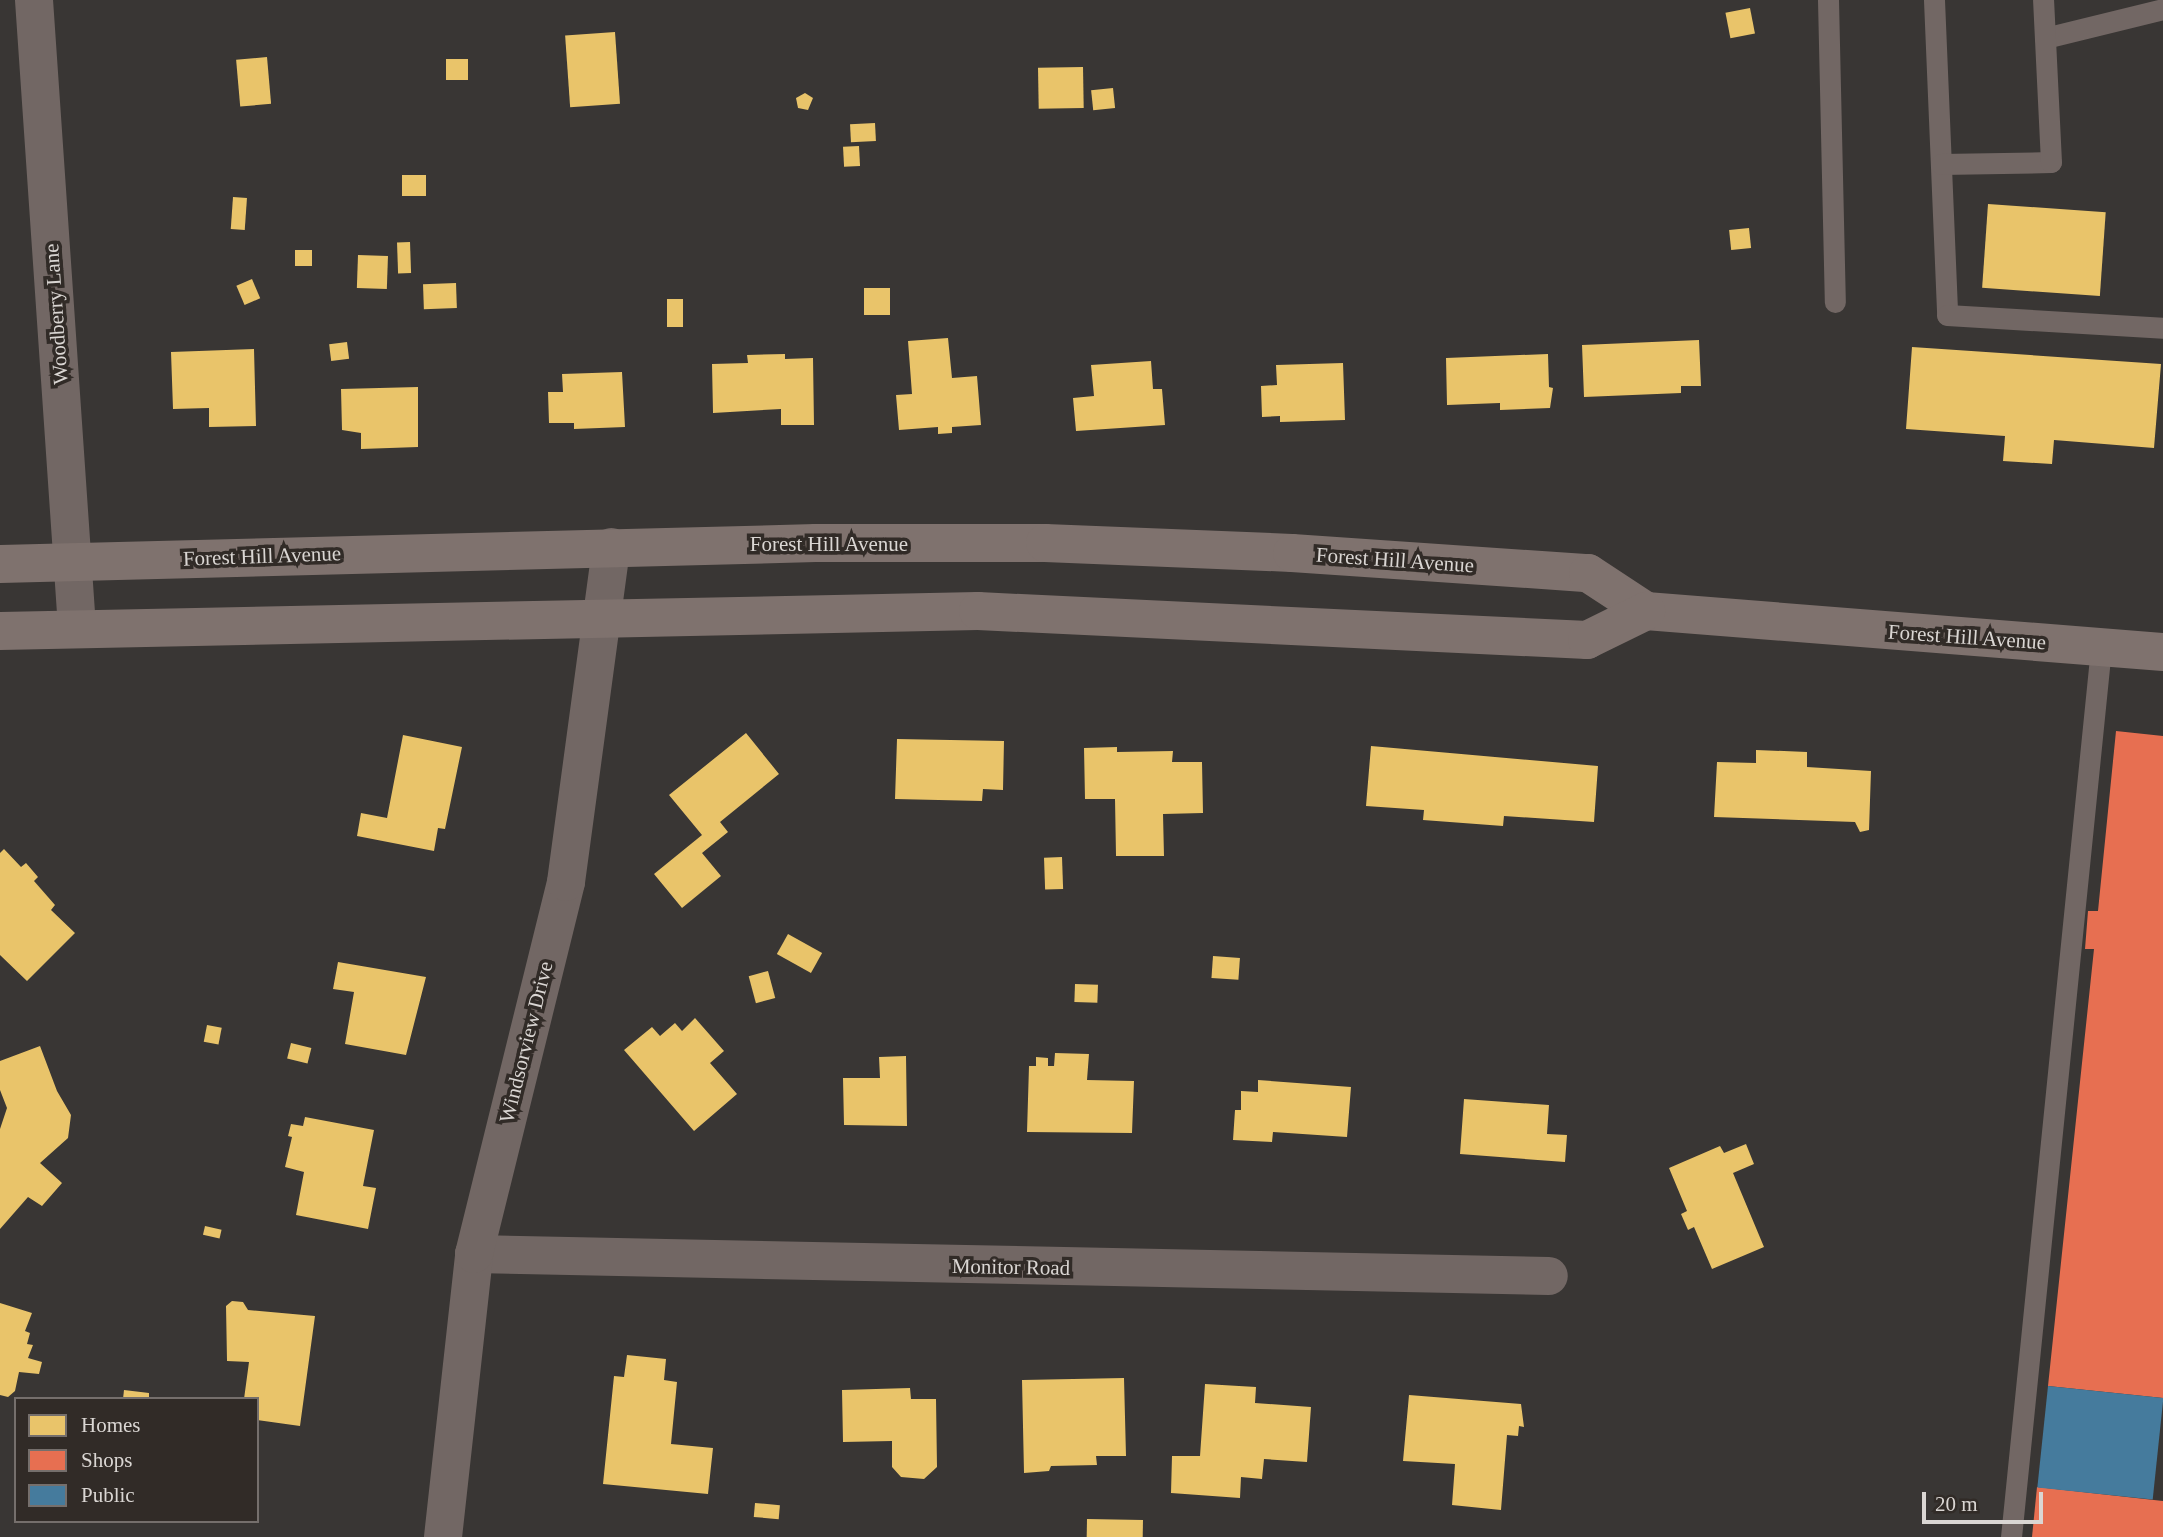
<!DOCTYPE html>
<style>
body{margin:0}
#map{position:relative;width:2163px;height:1537px;overflow:hidden;background:#393634;font-family:"Times New Roman",serif}
div>[style]{position:absolute}
.homes>*{inset:0;background:#e9c46a;transform-origin:0 0}
.shops>*{inset:0;background:#e76f51}
.public>*{inset:0;background:#457b9d;transform-origin:0 0}
.lane>*{height:21px;margin:-10.5px;padding:0 10.5px;transform-origin:10.5px;border-radius:10.5px;background:#726764}
.street>*{height:38px;margin:-19px;padding:0 19px;transform-origin:19px;border-radius:19px;background:#726764}
.secondary>*{height:38px;margin:-19px;padding:0 19px;transform-origin:19px;border-radius:19px;background:#7f726e}
span{translate:-50% -50%;white-space:nowrap;text-align:center;line-height:1.15;-webkit-text-stroke:7px #312b27;paint-order:stroke}
.street-label{font-size:21px;color:#dad6d3}
.legend{position:absolute;left:14px;top:1397px;width:245px;height:126px;box-sizing:border-box;background:#312b27;border:2px solid #756f6c;margin:0;padding:9px 12px;list-style:none;font-size:21px;color:#dad6d3}
.legend li{display:flex;align-items:center;gap:14px;height:35px}
.legend b{width:35px;border:2px solid #756f6c}
.scale{position:absolute;left:1922px;top:1492px;width:121px;height:32px;box-sizing:border-box;border:4px solid #dad6d3;border-top:0;padding-left:9px;font-size:21px;line-height:24px;white-space:nowrap;color:#dad6d3;-webkit-text-stroke:5px #312b27;paint-order:stroke}
</style>
<div id="map">
<div class="homes">
<i style="left:1750px;top:8px;width:26px;height:25px;rotate:79deg"></i>
<i style="left:615px;top:32px;width:72px;height:50px;rotate:86deg"></i>
<i style="left:267px;top:57px;width:47px;height:31px;rotate:85deg"></i>
<i style="left:468px;top:59px;width:21px;height:22px;rotate:90deg"></i>
<i style="left:1083px;top:67px;width:41px;height:45px;rotate:89deg"></i>
<i style="left:1113px;top:88px;width:20px;height:22px;rotate:84deg"></i>
<i style="clip-path:polygon(805px 93px,813px 98px,808px 110px,798px 108px,796px 98px)"></i>
<i style="left:875px;top:123px;width:18px;height:25px;rotate:87deg"></i>
<i style="left:859px;top:146px;width:20px;height:16px;rotate:87deg"></i>
<i style="left:402px;top:175px;width:24px;height:21px"></i>
<i style="left:233px;top:197px;width:14px;height:32px;rotate:4deg"></i>
<i style="left:1988px;top:204px;width:118px;height:84px;rotate:4deg"></i>
<i style="left:1749px;top:228px;width:20px;height:20px;rotate:84deg"></i>
<i style="left:410px;top:242px;width:31px;height:13px;rotate:88deg"></i>
<i style="left:295px;top:250px;width:17px;height:16px"></i>
<i style="left:358px;top:255px;width:30px;height:33px;rotate:2deg"></i>
<i style="left:252px;top:279px;width:21px;height:17px;rotate:67deg"></i>
<i style="left:456px;top:283px;width:25px;height:33px;rotate:88deg"></i>
<i style="left:864px;top:288px;width:26px;height:27px"></i>
<i style="left:667px;top:299px;width:16px;height:28px"></i>
<i style="clip-path:polygon(948px 338px,952px 378px,977px 376px,981px 425px,952px 427px,952px 433px,938px 434px,938px 427px,899px 430px,896px 395px,912px 394px,908px 341px)"></i>
<i style="clip-path:polygon(1699px 340px,1701px 386px,1681px 386px,1681px 393px,1584px 397px,1582px 345px)"></i>
<i style="left:347px;top:342px;width:17px;height:18px;rotate:83deg"></i>
<i style="clip-path:polygon(1912px 347px,2161px 364px,2154px 448px,2054px 440px,2052px 464px,2003px 461px,2005px 436px,1906px 429px)"></i>
<i style="clip-path:polygon(254px 349px,256px 426px,209px 427px,209px 408px,173px 409px,171px 352px)"></i>
<i style="clip-path:polygon(785px 354px,785px 359px,813px 358px,814px 425px,781px 425px,781px 409px,713px 413px,712px 364px,748px 363px,747px 355px)"></i>
<i style="clip-path:polygon(1548px 354px,1549px 387px,1553px 388px,1550px 408px,1500px 410px,1500px 403px,1447px 405px,1446px 358px)"></i>
<i style="clip-path:polygon(1151px 361px,1153px 389px,1162px 389px,1165px 425px,1076px 431px,1073px 398px,1094px 396px,1091px 365px)"></i>
<i style="clip-path:polygon(1343px 363px,1345px 420px,1280px 422px,1280px 416px,1262px 417px,1261px 386px,1277px 385px,1276px 365px)"></i>
<i style="clip-path:polygon(622px 372px,625px 427px,574px 429px,574px 423px,549px 423px,548px 392px,563px 392px,562px 374px)"></i>
<i style="clip-path:polygon(418px 387px,418px 447px,361px 449px,361px 433px,342px 430px,341px 389px)"></i>
<i style="clip-path:polygon(746px 733px,779px 774px,720px 822px,728px 832px,702px 853px,721px 876px,682px 908px,654px 874px,702px 835px,669px 795px)"></i>
<i style="clip-path:polygon(403px 735px,462px 747px,445px 829px,438px 828px,434px 851px,357px 836px,361px 813px,387px 818px)"></i>
<i style="clip-path:polygon(897px 739px,1004px 741px,1003px 790px,983px 789px,982px 801px,895px 799px)"></i>
<i style="clip-path:polygon(1371px 746px,1598px 766px,1594px 822px,1504px 816px,1503px 826px,1423px 820px,1424px 810px,1366px 806px)"></i>
<i style="clip-path:polygon(1117px 747px,1117px 752px,1173px 751px,1172px 762px,1202px 762px,1203px 813px,1163px 814px,1164px 856px,1116px 856px,1115px 799px,1085px 799px,1084px 748px)"></i>
<i style="clip-path:polygon(1756px 750px,1807px 752px,1807px 767px,1871px 771px,1869px 830px,1860px 832px,1855px 822px,1714px 817px,1717px 762px,1756px 763px)"></i>
<i style="clip-path:polygon(4px 849px,21px 867px,26px 863px,38px 877px,34px 881px,55px 905px,51px 910px,75px 933px,27px 981px,0 955px,0 853px)"></i>
<i style="left:1062px;top:857px;width:32px;height:18px;rotate:88deg"></i>
<i style="left:788px;top:934px;width:39px;height:23px;rotate:29deg"></i>
<i style="left:1213px;top:956px;width:27px;height:22px;rotate:4deg"></i>
<i style="clip-path:polygon(338px 962px,426px 977px,406px 1055px,345px 1044px,354px 992px,333px 989px)"></i>
<i style="left:768px;top:971px;width:28px;height:20px;rotate:75deg"></i>
<i style="left:1075px;top:984px;width:23px;height:18px;rotate:2deg"></i>
<i style="clip-path:polygon(695px 1018px,724px 1051px,710px 1063px,737px 1094px,694px 1131px,624px 1050px,652px 1027px,660px 1036px,675px 1023px,682px 1031px)"></i>
<i style="left:207px;top:1025px;width:15px;height:17px;rotate:11deg"></i>
<i style="left:291px;top:1043px;width:21px;height:16px;rotate:14deg"></i>
<i style="clip-path:polygon(40px 1046px,57px 1091px,71px 1115px,68px 1138px,40px 1163px,62px 1183px,42px 1206px,28px 1197px,0 1229px,0 1129px,7px 1108px,0 1090px,0 1061px)"></i>
<i style="clip-path:polygon(1055px 1053px,1089px 1054px,1087px 1080px,1134px 1081px,1132px 1133px,1027px 1132px,1029px 1066px,1036px 1066px,1036px 1057px,1048px 1058px,1048px 1066px,1054px 1066px)"></i>
<i style="clip-path:polygon(906px 1056px,907px 1126px,844px 1125px,843px 1078px,880px 1078px,879px 1057px)"></i>
<i style="clip-path:polygon(1258px 1080px,1351px 1087px,1347px 1137px,1273px 1132px,1272px 1142px,1233px 1140px,1235px 1110px,1241px 1110px,1241px 1091px,1258px 1092px)"></i>
<i style="clip-path:polygon(1464px 1099px,1549px 1105px,1547px 1134px,1567px 1135px,1565px 1162px,1460px 1154px)"></i>
<i style="clip-path:polygon(305px 1117px,374px 1130px,363px 1186px,376px 1188px,368px 1229px,296px 1215px,304px 1172px,285px 1167px,292px 1137px,288px 1136px,291px 1124px,303px 1126px)"></i>
<i style="clip-path:polygon(1746px 1144px,1754px 1164px,1733px 1173px,1764px 1247px,1712px 1269px,1694px 1227px,1688px 1230px,1681px 1214px,1687px 1211px,1669px 1168px,1720px 1146px,1724px 1153px)"></i>
<i style="left:205px;top:1226px;width:17px;height:9px;rotate:13deg"></i>
<i style="clip-path:polygon(232px 1301px,243px 1302px,248px 1310px,315px 1316px,300px 1426px,257px 1420px,257px 1399px,244px 1399px,249px 1362px,227px 1361px,226px 1306px)"></i>
<i style="clip-path:polygon(0 1303px,32px 1313px,25px 1331px,30px 1333px,27px 1344px,33px 1345px,28px 1358px,42px 1362px,39px 1374px,19px 1372px,15px 1391px,8px 1397px,0 1395px)"></i>
<i style="clip-path:polygon(627px 1355px,666px 1359px,664px 1380px,677px 1382px,671px 1444px,713px 1448px,708px 1494px,603px 1484px,614px 1376px,624px 1377px)"></i>
<i style="clip-path:polygon(1124px 1378px,1126px 1456px,1096px 1456px,1097px 1465px,1051px 1466px,1049px 1471px,1024px 1473px,1022px 1380px)"></i>
<i style="clip-path:polygon(1205px 1384px,1256px 1387px,1255px 1403px,1311px 1407px,1307px 1462px,1264px 1459px,1262px 1479px,1241px 1477px,1240px 1498px,1171px 1493px,1172px 1456px,1200px 1456px)"></i>
<i style="clip-path:polygon(910px 1388px,911px 1399px,936px 1399px,937px 1467px,924px 1479px,901px 1477px,892px 1467px,892px 1441px,843px 1442px,842px 1390px)"></i>
<i style="clip-path:polygon(124px 1390px,149px 1393px,149px 1399px,123px 1399px)"></i>
<i style="clip-path:polygon(1409px 1395px,1521px 1404px,1524px 1427px,1519px 1426px,1518px 1436px,1507px 1435px,1501px 1510px,1452px 1505px,1455px 1464px,1403px 1461px)"></i>
<i style="left:755px;top:1503px;width:25px;height:14px;rotate:5deg"></i>
<i style="left:1087px;top:1519px;width:56px;height:18px;rotate:1deg"></i>
</div>
<div class="shops">
<i style="clip-path:polygon(2116px 731px,2163px 736px,2163px 1398px,2048px 1386px,2094px 949px,2085px 949px,2088px 911px,2098px 911px)"></i>
<i style="clip-path:polygon(2037px 1487px,2163px 1501px,2163px 1537px,2032px 1537px)"></i>
</div>
<div class="public">
<i style="left:2048px;top:1386px;width:116px;height:102px;rotate:6deg"></i>
</div>
<div class="lane">
<i style="left:1828px;top:0;width:302px;rotate:88.7deg"></i>
<i style="left:1934px;top:0;width:315px;rotate:87.6deg"></i>
<i style="left:1947px;top:315px;width:216px;rotate:3.4deg"></i>
<i style="left:2045px;top:38px;width:122px;rotate:-13.8deg"></i>
<i style="left:1941px;top:164px;width:110px;rotate:-1deg"></i>
<i style="left:2051px;top:162px;width:162px;rotate:-92.8deg"></i>
<i style="left:2011px;top:1537px;width:894px;rotate:-84.22deg"></i>
</div>
<div class="street">
<i style="left:34px;top:0;width:629px;rotate:86.08deg"></i>
<i style="left:474px;top:1254px;width:1075px;rotate:1.17deg"></i>
<i style="left:443px;top:1537px;width:285px;rotate:-83.7deg"></i>
<i style="left:474px;top:1254px;width:383px;rotate:-76.1deg"></i>
<i style="left:566px;top:882px;width:338px;rotate:-82.3deg"></i>
</div>
<div class="secondary">
<i style="left:0;top:564px;width:816px;rotate:-1.47deg"></i>
<i style="left:816px;top:543px;width:229px"></i>
<i style="left:1045px;top:543px;width:247px;rotate:2.3deg"></i>
<i style="left:1292px;top:553px;width:297px;rotate:3.9deg"></i>
<i style="left:1588px;top:573px;width:69px;rotate:33.2deg"></i>
<i style="left:1646px;top:611px;width:519px;rotate:4.53deg"></i>
<i style="left:0;top:631px;width:978px;rotate:-1.17deg"></i>
<i style="left:978px;top:611px;width:610px;rotate:2.73deg"></i>
<i style="left:1587px;top:640px;width:66px;rotate:-26.2deg"></i>
</div>
<div class="street-label">
<span style="left:56px;top:314px;rotate:-94deg">Woodberry Lane</span>
<span style="left:829px;top:544px">Forest Hill Avenue</span>
<span style="left:262px;top:556px;rotate:-2deg">Forest Hill Avenue</span>
<span style="left:1395px;top:560px;rotate:4deg">Forest Hill Avenue</span>
<span style="left:1967px;top:637px;rotate:4deg">Forest Hill Avenue</span>
<span style="left:526px;top:1042px;rotate:-76deg">Windsorview Drive</span>
<span style="left:1011px;top:1267px;rotate:1deg">Monitor Road</span>
</div>
<ul class="legend">
<li><b style="height:19px;background:#e9c46a"></b>Homes</li>
<li><b style="height:19px;background:#e76f51"></b>Shops</li>
<li><b style="height:19px;background:#457b9d"></b>Public</li>
</ul>
<div class="scale">20 m</div>
</div>
